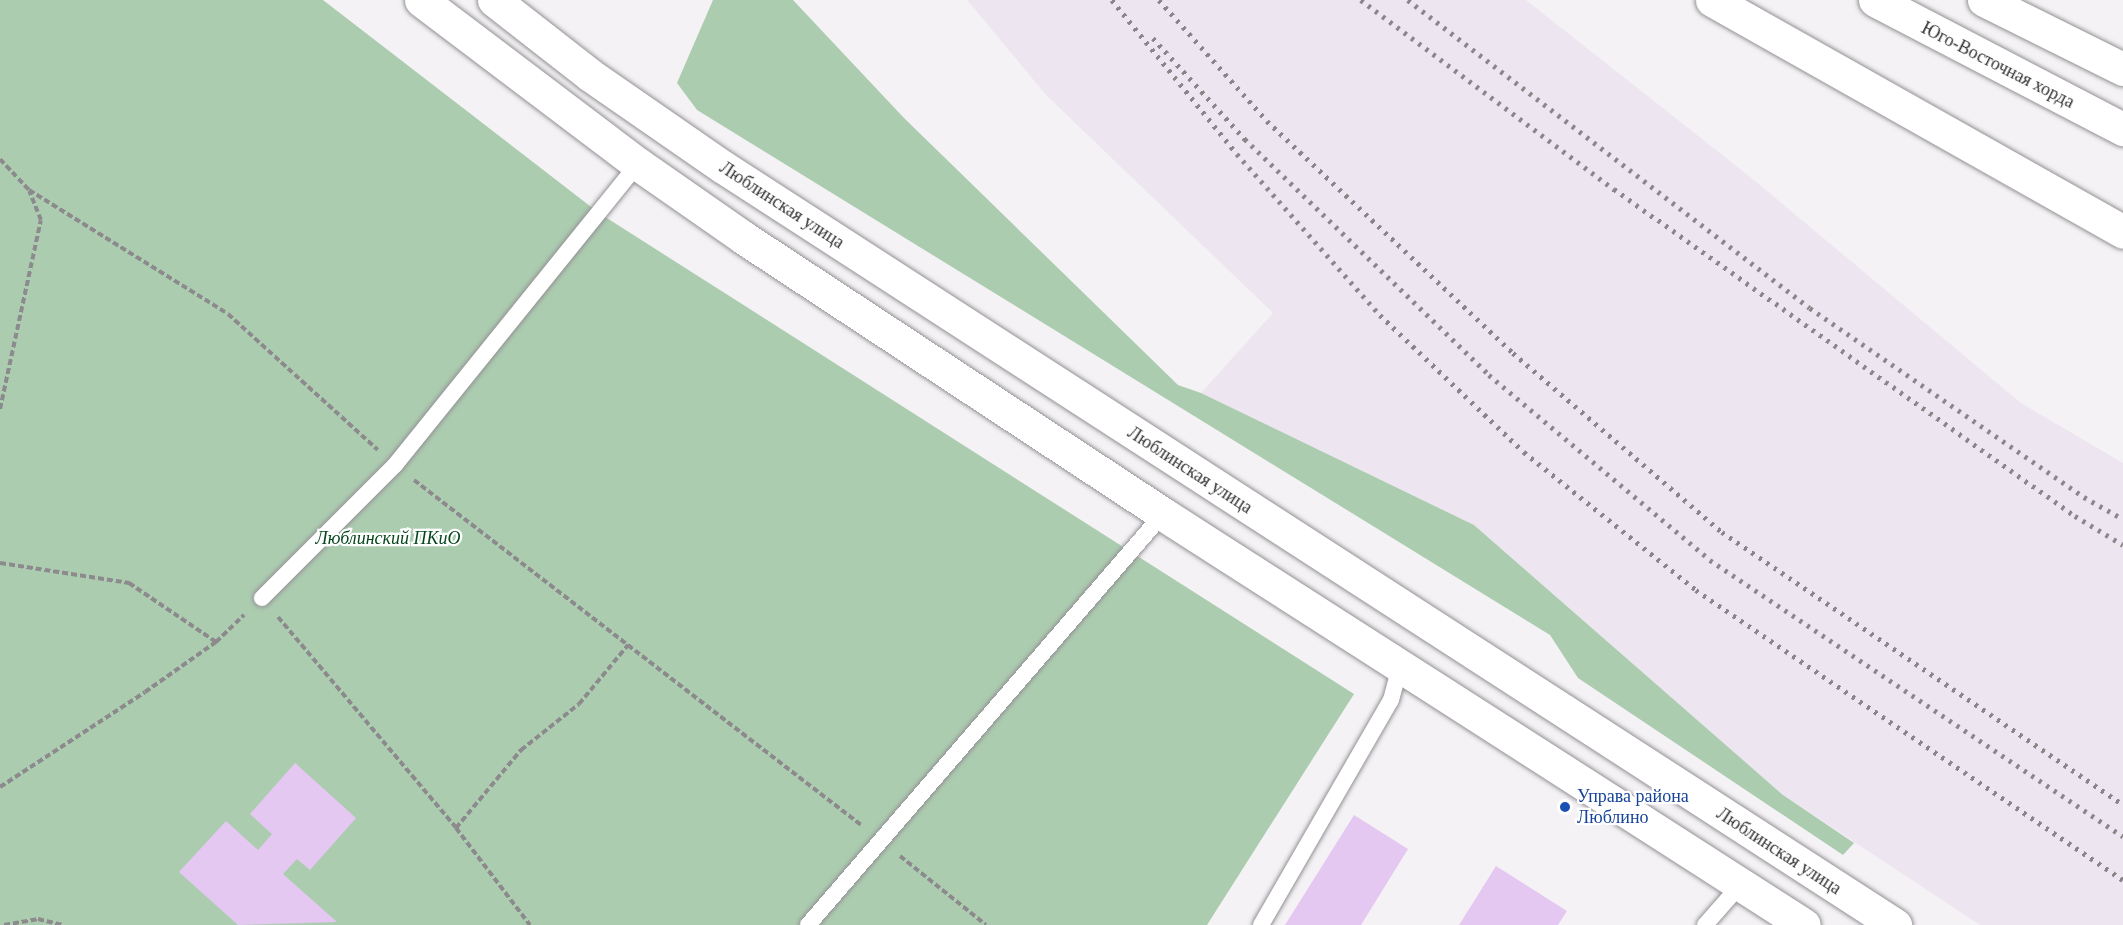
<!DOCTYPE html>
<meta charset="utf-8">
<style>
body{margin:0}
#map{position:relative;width:2123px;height:925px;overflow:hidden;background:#f5f2f6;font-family:"Times New Roman",serif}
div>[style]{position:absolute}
.built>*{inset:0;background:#ede6f1}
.green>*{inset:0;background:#acccb0}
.building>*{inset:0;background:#e4c8f2}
.path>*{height:4px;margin-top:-2px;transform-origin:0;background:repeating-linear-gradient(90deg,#8c8a8d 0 6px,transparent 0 9px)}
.roads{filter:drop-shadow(0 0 2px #939194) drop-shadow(0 0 2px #939194)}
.lane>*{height:16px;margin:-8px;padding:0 8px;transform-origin:8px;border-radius:8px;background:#fff}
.secondary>*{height:33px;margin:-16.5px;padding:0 16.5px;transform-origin:16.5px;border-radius:16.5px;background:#fff}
.primary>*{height:33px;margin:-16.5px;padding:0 16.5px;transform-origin:16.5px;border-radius:16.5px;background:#fff}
.rail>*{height:4.5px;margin-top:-2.25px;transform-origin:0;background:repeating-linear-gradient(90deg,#888688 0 3px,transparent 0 9px)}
.dots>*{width:16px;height:16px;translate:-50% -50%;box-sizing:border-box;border:3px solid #fff;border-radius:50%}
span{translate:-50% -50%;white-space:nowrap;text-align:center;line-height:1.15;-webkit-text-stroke:4.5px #fff;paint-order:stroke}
.street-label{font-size:18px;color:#323132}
.park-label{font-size:18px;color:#07471c;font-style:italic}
.transit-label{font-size:18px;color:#164399}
.left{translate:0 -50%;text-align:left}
</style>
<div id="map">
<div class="built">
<i style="clip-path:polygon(967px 0,1526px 0,1749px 176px,2021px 403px,2123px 463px,2123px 925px,1980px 925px,1783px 795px,1474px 525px,1201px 393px,1273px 313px,1046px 95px)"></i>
</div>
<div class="green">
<i style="clip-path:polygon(0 0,323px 0,599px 213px,1354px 694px,1207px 925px,0 925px)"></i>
<i style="clip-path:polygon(713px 0,793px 0,904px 118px,1178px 385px,1201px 393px,1474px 525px,1783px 795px,1854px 843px,1843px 855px,1578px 678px,1550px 635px,697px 110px,677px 83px)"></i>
</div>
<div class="building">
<i style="clip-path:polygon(295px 763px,356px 818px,310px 870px,297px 859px,283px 874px,337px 922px,238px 925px,179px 872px,226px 821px,258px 850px,272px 834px,250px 814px)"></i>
<i style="clip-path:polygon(1354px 815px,1408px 849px,1361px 925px,1285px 925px)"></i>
<i style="clip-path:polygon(1496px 866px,1567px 911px,1558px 925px,1459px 925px)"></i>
</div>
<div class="path">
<i style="left:0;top:159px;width:42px;rotate:46.9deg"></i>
<i style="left:29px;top:190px;width:234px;rotate:31.9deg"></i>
<i style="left:228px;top:314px;width:202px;rotate:42.2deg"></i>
<i style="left:0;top:409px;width:193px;rotate:-77.8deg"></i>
<i style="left:41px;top:220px;width:31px;rotate:-112deg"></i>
<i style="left:414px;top:480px;width:565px;rotate:37.66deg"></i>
<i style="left:0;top:563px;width:131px;rotate:8.8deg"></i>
<i style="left:129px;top:583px;width:105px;rotate:34.1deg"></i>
<i style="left:278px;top:617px;width:276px;rotate:49.8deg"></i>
<i style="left:456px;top:828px;width:122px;rotate:52.7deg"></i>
<i style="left:0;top:787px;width:173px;rotate:-33.2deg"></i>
<i style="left:145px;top:692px;width:87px;rotate:-35.2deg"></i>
<i style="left:216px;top:642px;width:39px;rotate:-44deg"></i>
<i style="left:456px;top:828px;width:102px;rotate:-50.2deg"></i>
<i style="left:521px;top:750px;width:74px;rotate:-38.4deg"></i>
<i style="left:579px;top:704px;width:77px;rotate:-50.3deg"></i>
<i style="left:900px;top:856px;width:110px;rotate:38.7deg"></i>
<i style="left:4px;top:925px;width:35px;rotate:-10deg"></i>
<i style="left:38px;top:919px;width:25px;rotate:14deg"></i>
</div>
<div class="roads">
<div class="lane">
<i style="left:262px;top:598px;width:188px;rotate:-45deg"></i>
<i style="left:395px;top:465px;width:387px;rotate:-51.1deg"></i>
<i style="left:808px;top:925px;width:543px;rotate:-49.18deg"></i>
<i style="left:1261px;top:925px;width:260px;rotate:-60deg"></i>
<i style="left:1391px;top:700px;width:35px;rotate:-75deg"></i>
<i style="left:1705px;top:925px;width:55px;rotate:-48.7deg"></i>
</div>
<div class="secondary">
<i style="left:1712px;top:0;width:472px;rotate:29.4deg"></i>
</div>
<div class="primary">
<i style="left:421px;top:0;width:272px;rotate:37.1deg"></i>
<i style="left:638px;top:164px;width:129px;rotate:34.9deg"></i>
<i style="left:744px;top:238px;width:502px;rotate:33.37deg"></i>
<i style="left:1163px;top:514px;width:761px;rotate:32.67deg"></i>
<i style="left:494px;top:0;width:122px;rotate:38deg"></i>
<i style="left:590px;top:75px;width:162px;rotate:34.7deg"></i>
<i style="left:723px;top:167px;width:1396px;rotate:32.89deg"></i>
<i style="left:1875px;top:0;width:280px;rotate:27.5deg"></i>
<i style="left:1984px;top:0;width:155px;rotate:26.4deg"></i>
</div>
</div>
<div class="rail">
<i style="left:1112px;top:0;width:198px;rotate:50.9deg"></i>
<i style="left:1237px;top:154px;width:215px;rotate:48.4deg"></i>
<i style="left:1380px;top:315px;width:199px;rotate:43.6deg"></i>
<i style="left:1524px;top:452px;width:221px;rotate:38.7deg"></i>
<i style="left:1696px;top:590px;width:516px;rotate:34.18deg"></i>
<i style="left:1159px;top:0;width:162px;rotate:48.2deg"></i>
<i style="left:1267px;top:121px;width:338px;rotate:43.3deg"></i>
<i style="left:1513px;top:353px;width:275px;rotate:40.6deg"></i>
<i style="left:1722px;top:532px;width:485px;rotate:34.2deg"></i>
<i style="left:1361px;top:0;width:316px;rotate:36.8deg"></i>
<i style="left:1614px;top:189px;width:565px;rotate:35.35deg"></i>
<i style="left:2075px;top:516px;width:56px;rotate:31.1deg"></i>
<i style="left:1408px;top:0;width:506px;rotate:37.46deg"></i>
<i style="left:1810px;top:308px;width:333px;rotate:34.6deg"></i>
<i style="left:2084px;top:497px;width:45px;rotate:29.4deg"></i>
<i style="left:1153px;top:38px;width:137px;rotate:47.7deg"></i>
<i style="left:1245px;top:139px;width:339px;rotate:44deg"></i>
<i style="left:1489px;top:375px;width:288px;rotate:39.9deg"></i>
<i style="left:1710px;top:560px;width:497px;rotate:33.8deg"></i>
</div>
<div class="dots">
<i style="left:1565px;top:807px;background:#1a4fb4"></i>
</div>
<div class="street-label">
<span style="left:1998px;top:65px;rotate:27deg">Юго-Восточная хорда</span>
<span style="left:782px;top:205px;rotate:33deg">Люблинская улица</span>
<span style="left:1190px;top:470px;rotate:33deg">Люблинская улица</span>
<span style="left:1779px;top:851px;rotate:33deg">Люблинская улица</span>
</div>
<div class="park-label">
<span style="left:388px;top:538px">Люблинский ПКиО</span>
</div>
<div class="transit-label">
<span class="left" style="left:1577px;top:807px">Управа района<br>Люблино</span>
</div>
</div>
